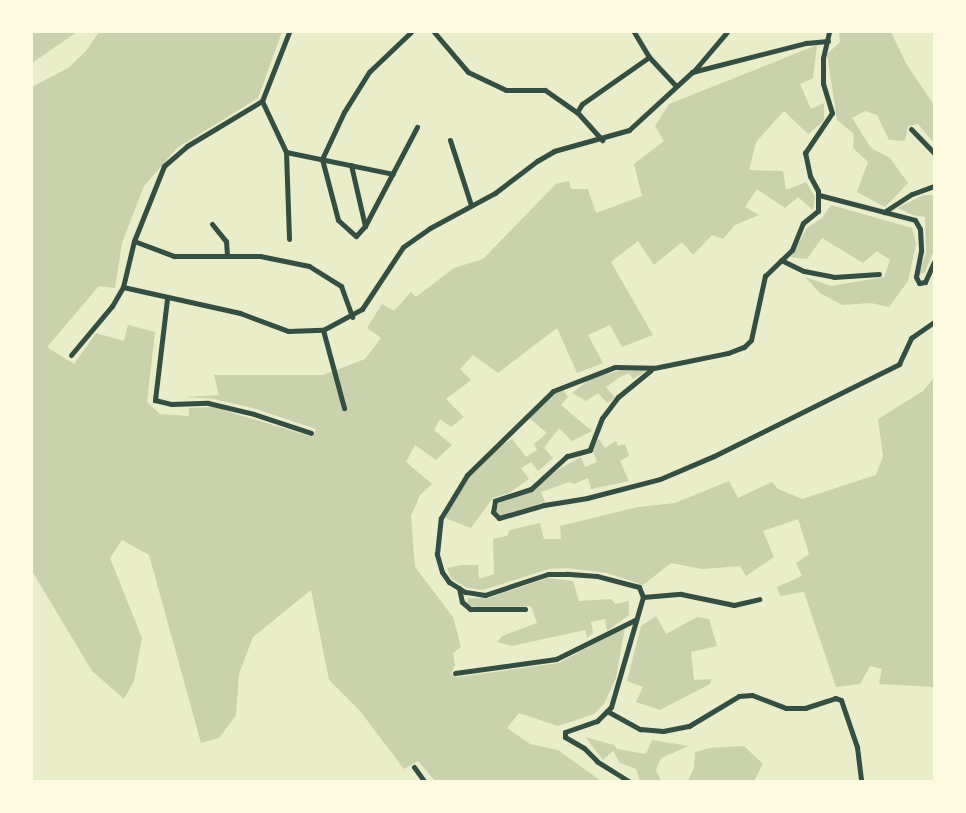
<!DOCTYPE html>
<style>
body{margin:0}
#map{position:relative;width:966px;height:813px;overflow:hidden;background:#e9edc9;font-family:"PT Sans Narrow",sans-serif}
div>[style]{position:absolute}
.green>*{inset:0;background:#cad2ad}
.minor>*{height:5px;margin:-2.5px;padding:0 2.5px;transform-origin:2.5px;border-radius:2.5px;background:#344e41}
span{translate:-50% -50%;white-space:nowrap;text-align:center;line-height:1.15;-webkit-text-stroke:5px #fefae0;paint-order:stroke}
.frame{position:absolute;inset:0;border:33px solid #fefae0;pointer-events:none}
</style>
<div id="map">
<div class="green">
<i style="clip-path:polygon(32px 32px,77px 32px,32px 63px)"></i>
<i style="clip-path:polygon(99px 32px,282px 32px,258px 98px,177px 148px,144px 186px,122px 243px,115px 288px,99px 286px,47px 347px,74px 364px,96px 333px,124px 341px,128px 325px,155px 332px,147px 402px,160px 414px,189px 416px,189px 408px,213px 407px,313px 437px,316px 429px,256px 409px,214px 399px,184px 397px,219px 395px,214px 375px,323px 375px,365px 359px,381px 338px,367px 328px,382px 304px,394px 311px,411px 292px,416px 297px,454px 268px,483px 259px,556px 184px,569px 181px,571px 189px,588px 189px,596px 213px,642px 196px,634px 164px,664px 141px,655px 126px,669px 104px,817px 45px,813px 78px,800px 84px,811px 109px,824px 103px,824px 121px,808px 134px,784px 111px,756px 142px,749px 170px,783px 171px,786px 190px,806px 182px,815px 197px,813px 210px,798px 197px,785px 208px,757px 189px,745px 207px,759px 215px,735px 225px,723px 239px,712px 235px,693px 255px,682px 242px,654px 265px,638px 241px,611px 262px,653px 335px,622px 347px,610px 325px,588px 335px,603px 363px,577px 373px,557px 328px,498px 373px,473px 355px,460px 369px,471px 380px,446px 399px,464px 417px,451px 427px,440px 419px,434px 430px,452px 445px,436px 460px,415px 445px,406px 462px,432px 484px,420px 495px,411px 516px,415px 567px,453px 617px,461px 647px,453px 653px,455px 665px,451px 674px,458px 677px,559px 663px,625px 627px,616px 678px,604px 704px,594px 714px,558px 726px,519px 713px,507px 728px,530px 744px,558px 750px,601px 781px,435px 781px,418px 761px,404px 769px,360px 711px,329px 680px,311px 590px,253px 637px,239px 674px,236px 715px,219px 738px,201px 743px,149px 555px,122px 540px,110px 558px,142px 638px,134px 681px,124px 699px,92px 671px,32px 571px,32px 87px,68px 68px,86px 51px)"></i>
<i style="clip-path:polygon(839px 32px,891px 32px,907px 65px,934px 105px,934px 143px,918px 124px,908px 126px,905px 141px,889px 140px,877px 115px,865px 111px,852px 118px,871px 148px,890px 158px,908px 183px,885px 207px,857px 192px,868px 162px,853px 148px,854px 134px,837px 120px,827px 54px,840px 42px)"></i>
<i style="clip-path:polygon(923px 195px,934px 195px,934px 250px,925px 272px,919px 275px,926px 252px,925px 217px,912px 215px,898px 208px)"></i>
<i style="clip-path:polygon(831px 205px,912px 228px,916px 244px,908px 281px,889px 307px,871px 303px,842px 305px,820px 293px,805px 277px,831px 286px,884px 277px,890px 260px,877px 251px,863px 263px,822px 238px,807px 259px,791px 257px,807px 228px,822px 218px)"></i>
<i style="clip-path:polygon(625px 369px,648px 370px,633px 379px,629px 373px,620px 377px,606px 387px,615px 398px,607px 403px,598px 393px,586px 401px,572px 393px,590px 379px)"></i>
<i style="clip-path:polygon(934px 378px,933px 687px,879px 684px,882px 669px,870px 666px,860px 684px,836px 687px,804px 592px,780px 596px,777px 587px,802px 576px,796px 563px,809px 554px,798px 519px,763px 531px,774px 557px,746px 576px,740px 566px,702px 569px,671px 563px,643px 585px,607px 573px,565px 568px,549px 569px,483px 590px,467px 588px,451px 578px,447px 568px,461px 565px,478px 565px,479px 579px,494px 574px,493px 539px,507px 536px,510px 530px,526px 526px,540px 523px,544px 539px,561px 539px,560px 526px,638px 507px,675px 503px,729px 481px,738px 498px,772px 482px,778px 489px,802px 499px,876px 475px,883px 456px,878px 419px,923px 391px)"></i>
<i style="clip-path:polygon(563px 390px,568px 397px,561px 405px,592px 431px,572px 441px,559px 428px,544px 448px,553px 458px,538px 471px,531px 462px,521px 468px,529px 479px,509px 493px,493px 498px,471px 528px,445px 518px,468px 477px,499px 447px,512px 439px,526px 457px,537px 450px,534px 444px,547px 433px,529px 418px,554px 393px)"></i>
<i style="clip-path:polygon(599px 439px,605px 448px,616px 441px,618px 446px,625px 444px,629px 456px,620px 461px,629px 481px,591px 489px,588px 478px,574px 484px,569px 482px,541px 492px,545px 502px,501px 516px,495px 510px,500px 502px,533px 490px,559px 469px,581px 457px,585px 467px,597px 462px,592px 448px)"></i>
<i style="clip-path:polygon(548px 578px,573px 581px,579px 601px,611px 599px,615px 604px,629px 601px,629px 615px,607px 631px,605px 619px,591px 622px,593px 633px,587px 638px,585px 630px,512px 646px,497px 642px,502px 636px,537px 623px,531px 606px,487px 609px,467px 605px,468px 598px,488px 598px)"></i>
<i style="clip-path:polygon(656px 616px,666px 634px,697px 617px,709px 619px,717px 646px,691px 652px,694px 680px,712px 679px,710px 684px,660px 710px,636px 702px,643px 687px,627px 681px,641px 626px)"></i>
<i style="clip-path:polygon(585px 737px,614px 745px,617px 749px,646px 754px,652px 740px,689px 746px,661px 758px,656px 770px,661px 781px,640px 781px,636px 769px,620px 763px,613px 751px,603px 760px)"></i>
<i style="clip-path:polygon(744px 746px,763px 764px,754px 781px,688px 781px,694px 768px,695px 752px,709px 748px)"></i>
</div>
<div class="minor">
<i style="left:411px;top:32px;width:58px;rotate:136.4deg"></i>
<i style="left:369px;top:72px;width:47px;rotate:122deg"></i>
<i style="left:344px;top:112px;width:52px;rotate:115.1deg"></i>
<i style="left:322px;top:159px;width:63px;rotate:75.3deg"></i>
<i style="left:338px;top:220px;width:24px;rotate:42deg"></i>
<i style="left:356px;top:236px;width:13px;rotate:-48deg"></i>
<i style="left:365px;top:226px;width:112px;rotate:-62.3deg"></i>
<i style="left:434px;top:32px;width:52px;rotate:49.6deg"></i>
<i style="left:468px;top:72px;width:42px;rotate:25.3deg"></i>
<i style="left:506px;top:90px;width:39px"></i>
<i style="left:545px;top:90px;width:39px;rotate:35deg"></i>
<i style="left:577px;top:112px;width:38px;rotate:48deg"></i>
<i style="left:634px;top:32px;width:29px;rotate:59deg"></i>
<i style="left:649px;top:57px;width:38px;rotate:47deg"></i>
<i style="left:693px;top:72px;width:52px;rotate:-49.6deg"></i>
<i style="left:262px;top:101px;width:56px;rotate:64.8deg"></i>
<i style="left:286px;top:152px;width:87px;rotate:88deg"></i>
<i style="left:577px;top:112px;width:9px;rotate:-58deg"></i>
<i style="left:582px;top:104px;width:82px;rotate:-35deg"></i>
<i style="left:911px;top:129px;width:33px;rotate:46deg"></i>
<i style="left:450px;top:140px;width:68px;rotate:72.1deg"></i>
<i style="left:286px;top:152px;width:109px;rotate:11.6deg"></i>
<i style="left:351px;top:165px;width:63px;rotate:77.1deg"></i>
<i style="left:819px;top:195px;width:99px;rotate:14.6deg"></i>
<i style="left:915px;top:220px;width:10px;rotate:61deg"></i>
<i style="left:920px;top:229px;width:22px;rotate:87deg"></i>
<i style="left:921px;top:251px;width:26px;rotate:101deg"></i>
<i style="left:916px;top:277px;width:7px;rotate:63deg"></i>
<i style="left:919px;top:283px;width:6px;rotate:-9deg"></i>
<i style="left:925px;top:282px;width:22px;rotate:-66deg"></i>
<i style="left:884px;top:212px;width:33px;rotate:-33deg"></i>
<i style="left:912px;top:194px;width:23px;rotate:-20deg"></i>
<i style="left:212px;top:224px;width:22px;rotate:51deg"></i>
<i style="left:226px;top:241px;width:14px;rotate:86deg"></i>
<i style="left:134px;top:241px;width:43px;rotate:20.6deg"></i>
<i style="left:174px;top:256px;width:86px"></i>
<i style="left:260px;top:256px;width:50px;rotate:11.5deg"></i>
<i style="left:309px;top:266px;width:38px;rotate:32deg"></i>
<i style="left:341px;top:286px;width:33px;rotate:70deg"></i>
<i style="left:781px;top:260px;width:25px;rotate:26deg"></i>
<i style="left:804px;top:271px;width:31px;rotate:11deg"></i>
<i style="left:834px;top:277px;width:45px;rotate:-3.8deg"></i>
<i style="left:123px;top:287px;width:120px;rotate:12.5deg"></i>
<i style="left:240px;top:313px;width:51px;rotate:20.6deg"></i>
<i style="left:288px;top:331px;width:35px;rotate:-2deg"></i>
<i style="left:323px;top:330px;width:44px;rotate:-28.3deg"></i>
<i style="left:362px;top:309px;width:74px;rotate:-56.5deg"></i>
<i style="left:403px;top:247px;width:33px;rotate:-35deg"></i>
<i style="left:430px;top:228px;width:74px;rotate:-28.3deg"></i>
<i style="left:495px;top:193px;width:53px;rotate:-37.3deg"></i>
<i style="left:537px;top:161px;width:20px;rotate:-30deg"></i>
<i style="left:554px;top:151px;width:78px;rotate:-15.6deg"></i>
<i style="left:629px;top:130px;width:86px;rotate:-42.6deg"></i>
<i style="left:692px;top:72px;width:118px;rotate:-14.3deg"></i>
<i style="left:806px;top:43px;width:22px;rotate:-5deg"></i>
<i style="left:167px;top:299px;width:102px;rotate:96.8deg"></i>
<i style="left:155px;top:400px;width:16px;rotate:14deg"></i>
<i style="left:171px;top:404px;width:37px;rotate:-2deg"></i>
<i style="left:208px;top:403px;width:47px;rotate:13.4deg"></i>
<i style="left:254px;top:414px;width:60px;rotate:18.4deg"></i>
<i style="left:323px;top:330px;width:81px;rotate:74.9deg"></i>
<i style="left:71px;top:355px;width:64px;rotate:-50.1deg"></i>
<i style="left:112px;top:306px;width:22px;rotate:-60deg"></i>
<i style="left:123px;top:287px;width:47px;rotate:-76.6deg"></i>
<i style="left:134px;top:241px;width:81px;rotate:-68.2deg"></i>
<i style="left:164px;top:166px;width:30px;rotate:-41deg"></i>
<i style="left:187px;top:146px;width:87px;rotate:-31deg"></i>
<i style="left:262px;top:101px;width:74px;rotate:-68.6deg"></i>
<i style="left:651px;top:370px;width:43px;rotate:140.7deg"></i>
<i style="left:618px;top:397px;width:26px;rotate:127deg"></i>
<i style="left:602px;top:418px;width:34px;rotate:111deg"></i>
<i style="left:590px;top:450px;width:24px;rotate:165deg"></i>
<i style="left:567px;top:456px;width:49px;rotate:137.5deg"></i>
<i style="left:531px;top:489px;width:38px;rotate:162deg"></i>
<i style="left:495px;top:501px;width:11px;rotate:100deg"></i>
<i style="left:493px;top:512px;width:8px;rotate:45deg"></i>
<i style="left:499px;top:518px;width:47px;rotate:-16.1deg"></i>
<i style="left:544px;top:505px;width:44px;rotate:-9.2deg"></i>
<i style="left:587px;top:498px;width:75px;rotate:-14.6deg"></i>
<i style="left:660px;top:479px;width:59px;rotate:-23.1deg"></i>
<i style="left:714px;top:456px;width:207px;rotate:-26.4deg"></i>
<i style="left:899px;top:364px;width:29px;rotate:-65deg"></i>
<i style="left:911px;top:338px;width:28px;rotate:-35deg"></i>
<i style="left:459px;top:588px;width:14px;rotate:78deg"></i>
<i style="left:462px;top:602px;width:11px;rotate:41deg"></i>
<i style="left:470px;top:609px;width:55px"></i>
<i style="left:643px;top:597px;width:11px;rotate:-112deg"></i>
<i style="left:639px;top:587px;width:43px;rotate:-165.3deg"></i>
<i style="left:597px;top:576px;width:31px;rotate:-176deg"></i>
<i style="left:566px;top:574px;width:18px;rotate:180deg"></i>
<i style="left:548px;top:574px;width:66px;rotate:161.6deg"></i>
<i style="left:485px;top:595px;width:20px;rotate:-171deg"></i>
<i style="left:465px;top:592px;width:19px;rotate:-148deg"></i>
<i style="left:449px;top:582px;width:12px;rotate:-125deg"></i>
<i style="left:442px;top:572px;width:19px;rotate:-106deg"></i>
<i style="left:437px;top:554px;width:36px;rotate:-84deg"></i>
<i style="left:441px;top:518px;width:50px;rotate:-58.8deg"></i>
<i style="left:467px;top:475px;width:120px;rotate:-44.3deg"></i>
<i style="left:553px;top:391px;width:66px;rotate:-21.2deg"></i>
<i style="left:615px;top:367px;width:39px;rotate:1deg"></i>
<i style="left:654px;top:368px;width:76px;rotate:-11.5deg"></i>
<i style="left:728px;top:353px;width:17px;rotate:-21deg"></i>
<i style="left:744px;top:347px;width:10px;rotate:-45deg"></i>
<i style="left:751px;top:340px;width:66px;rotate:-77.7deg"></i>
<i style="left:765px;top:276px;width:37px;rotate:-44deg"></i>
<i style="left:792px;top:250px;width:29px;rotate:-68deg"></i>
<i style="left:803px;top:223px;width:19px;rotate:-39deg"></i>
<i style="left:818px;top:211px;width:20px;rotate:-90deg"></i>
<i style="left:818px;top:191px;width:17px;rotate:-118deg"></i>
<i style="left:810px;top:176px;width:24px;rotate:-102deg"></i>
<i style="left:805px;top:153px;width:48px;rotate:-56deg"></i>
<i style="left:832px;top:113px;width:31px;rotate:-107deg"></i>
<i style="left:823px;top:83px;width:25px;rotate:-90deg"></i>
<i style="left:823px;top:58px;width:27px;rotate:-77deg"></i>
<i style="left:643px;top:597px;width:38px;rotate:-5deg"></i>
<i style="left:681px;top:594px;width:54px;rotate:11.7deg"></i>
<i style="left:734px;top:605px;width:26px;rotate:-13deg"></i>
<i style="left:455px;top:673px;width:102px;rotate:-7.9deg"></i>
<i style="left:556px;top:659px;width:88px;rotate:-26.3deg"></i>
<i style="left:607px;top:711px;width:38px;rotate:29deg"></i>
<i style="left:640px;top:729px;width:23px;rotate:5deg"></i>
<i style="left:663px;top:731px;width:26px;rotate:-11deg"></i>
<i style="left:689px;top:726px;width:58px;rotate:-31deg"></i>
<i style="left:739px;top:696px;width:13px;rotate:-4deg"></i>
<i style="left:752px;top:695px;width:36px;rotate:21deg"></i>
<i style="left:786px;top:708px;width:19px"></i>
<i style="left:805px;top:708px;width:32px;rotate:-18deg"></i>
<i style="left:835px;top:698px;width:6px;rotate:18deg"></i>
<i style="left:841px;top:700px;width:50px;rotate:71.2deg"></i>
<i style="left:857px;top:747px;width:35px;rotate:83deg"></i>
<i style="left:414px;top:767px;width:19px;rotate:54deg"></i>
<i style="left:630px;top:782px;width:39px;rotate:-148deg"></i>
<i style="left:597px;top:761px;width:18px;rotate:-135deg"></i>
<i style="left:584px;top:748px;width:22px;rotate:-150deg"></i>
<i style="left:565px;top:737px;width:5px;rotate:-90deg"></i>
<i style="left:565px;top:732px;width:34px;rotate:-19deg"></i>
<i style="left:597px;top:721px;width:20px;rotate:-45deg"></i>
<i style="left:611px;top:707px;width:115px;rotate:-73.8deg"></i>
</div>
<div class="frame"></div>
</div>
